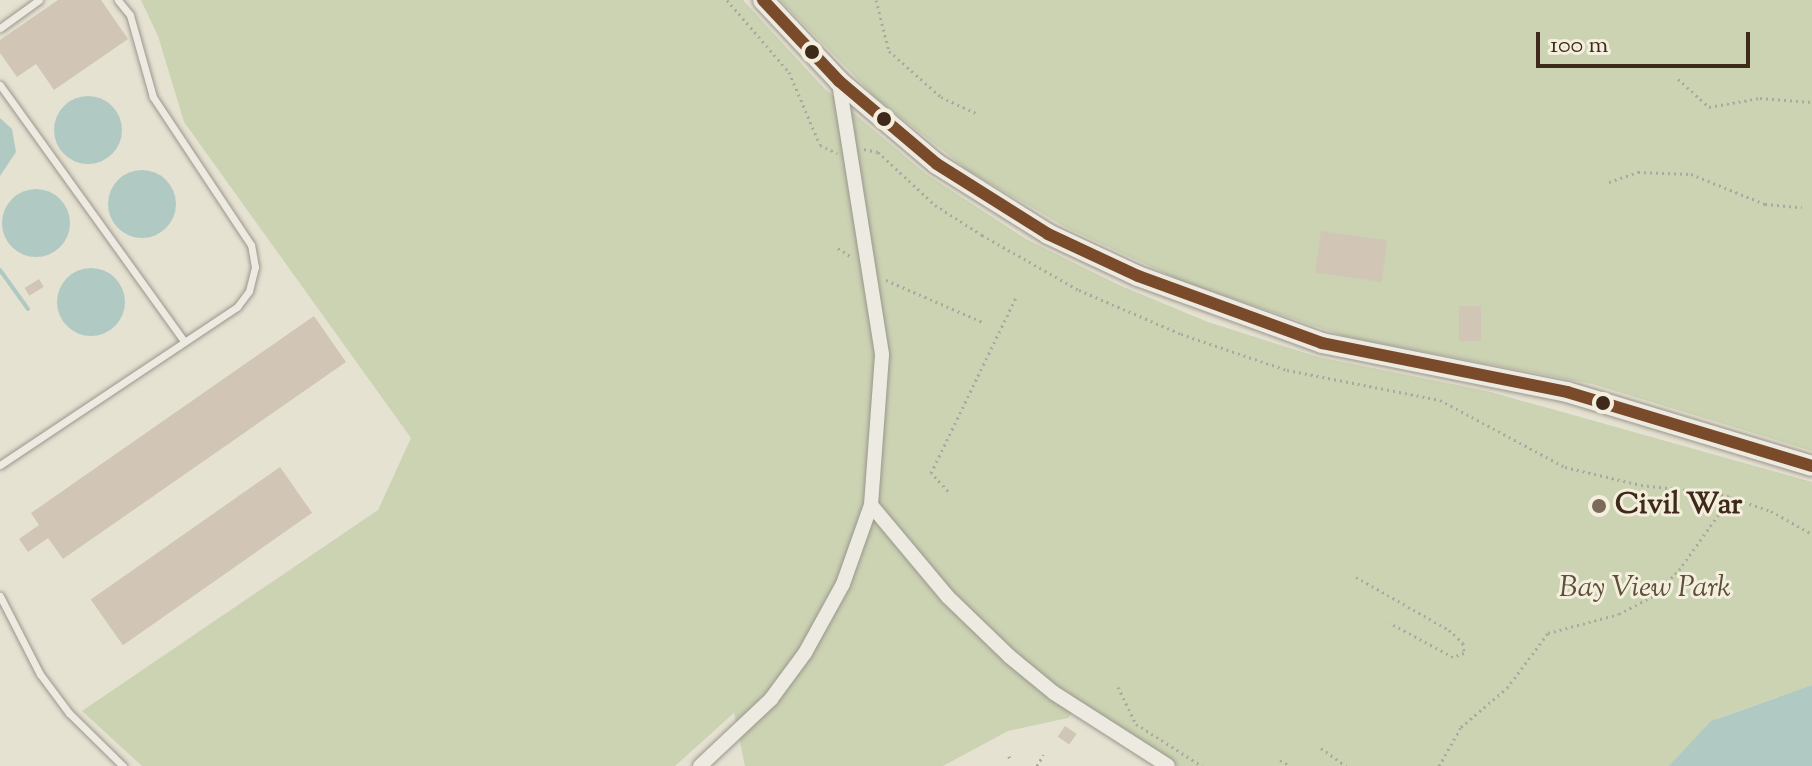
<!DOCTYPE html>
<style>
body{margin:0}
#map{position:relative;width:1812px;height:766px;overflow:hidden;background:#e6e2d2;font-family:"Sorts Mill Goudy",serif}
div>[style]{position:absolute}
.green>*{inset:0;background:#cbd3b3}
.water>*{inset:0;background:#b1c9c3}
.round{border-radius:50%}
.stream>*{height:4px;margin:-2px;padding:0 2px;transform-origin:2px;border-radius:2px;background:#b1c9c3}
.building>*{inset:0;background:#d1c5b6;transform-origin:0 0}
.path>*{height:3px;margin-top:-1.5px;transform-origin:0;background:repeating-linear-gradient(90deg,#aca8a1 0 2px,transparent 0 6px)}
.roads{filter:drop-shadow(0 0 2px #9b968c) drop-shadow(0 0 2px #9b968c)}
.lane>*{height:7px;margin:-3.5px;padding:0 3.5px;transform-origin:3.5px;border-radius:3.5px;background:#eceae1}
.street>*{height:14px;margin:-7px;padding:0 7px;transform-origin:7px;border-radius:7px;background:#eceae1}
.secondary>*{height:20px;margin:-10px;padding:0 10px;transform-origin:10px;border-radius:10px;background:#eceae1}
.bus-1>*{height:12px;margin:-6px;padding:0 6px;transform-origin:6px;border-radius:6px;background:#7a4b2a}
.dots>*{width:22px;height:22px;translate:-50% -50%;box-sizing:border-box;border:4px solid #f4efdd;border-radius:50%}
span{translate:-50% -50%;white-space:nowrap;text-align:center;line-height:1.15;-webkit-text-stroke:6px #f4efdd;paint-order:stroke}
.poi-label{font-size:30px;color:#3e291a;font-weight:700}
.left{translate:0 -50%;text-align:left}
.park-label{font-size:30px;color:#5c503a;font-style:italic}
.scale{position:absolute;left:1536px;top:32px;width:214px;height:36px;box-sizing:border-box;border:4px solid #3e291a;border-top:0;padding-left:10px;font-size:24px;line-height:28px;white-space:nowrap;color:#3e291a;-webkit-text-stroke:6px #f4efdd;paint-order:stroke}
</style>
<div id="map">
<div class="green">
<i style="clip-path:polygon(141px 0,743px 0,824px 88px,926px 174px,1026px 239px,1119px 285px,1208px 322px,1318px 357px,1487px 391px,1812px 482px,1812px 685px,1716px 719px,1686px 766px,1177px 766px,1079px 703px,1068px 718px,1008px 731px,943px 766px,745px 766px,734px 713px,675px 766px,142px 766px,82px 711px,378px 510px,411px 438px,184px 122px,158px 36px)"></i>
<i style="clip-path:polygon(780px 0,1812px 0,1812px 451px,1592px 384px,1344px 336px,1184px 282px,1067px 228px,969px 171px,876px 98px)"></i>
</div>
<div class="water">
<i class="round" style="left:54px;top:96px;width:68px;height:68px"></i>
<i style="clip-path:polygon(0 118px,12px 129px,16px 152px,0 176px)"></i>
<i class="round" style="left:108px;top:170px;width:68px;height:68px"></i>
<i class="round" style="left:2px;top:189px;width:68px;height:68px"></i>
<i class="round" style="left:57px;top:268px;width:68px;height:68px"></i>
<i style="clip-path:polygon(1812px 685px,1812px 766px,1669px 766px,1711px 721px)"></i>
</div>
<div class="stream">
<i style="left:0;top:270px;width:48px;rotate:54.3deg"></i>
</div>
<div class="building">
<i style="clip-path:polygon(58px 0,101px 0,128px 39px,54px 90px,36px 64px,17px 77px,0 53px,0 40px)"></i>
<i style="left:1321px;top:231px;width:67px;height:42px;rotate:8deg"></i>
<i style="left:39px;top:279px;width:9px;height:17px;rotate:58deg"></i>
<i style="left:1459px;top:306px;width:22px;height:35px"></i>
<i style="clip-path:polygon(314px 316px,346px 362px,63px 559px,48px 538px,28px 552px,19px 539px,39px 525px,31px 513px)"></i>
<i style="left:280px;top:467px;width:56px;height:231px;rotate:55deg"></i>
<i style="left:1065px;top:726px;width:14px;height:13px;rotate:34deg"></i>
</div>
<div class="path">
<i style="left:727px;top:0;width:95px;rotate:49.3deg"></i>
<i style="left:789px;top:72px;width:79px;rotate:67deg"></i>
<i style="left:820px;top:145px;width:19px;rotate:25deg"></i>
<i style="left:876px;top:0;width:53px;rotate:75.7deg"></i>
<i style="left:889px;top:51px;width:69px;rotate:41.5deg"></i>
<i style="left:941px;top:97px;width:41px;rotate:24.7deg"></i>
<i style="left:1678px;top:79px;width:42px;rotate:42.1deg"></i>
<i style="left:1709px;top:107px;width:52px;rotate:-10deg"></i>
<i style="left:1760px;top:98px;width:52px;rotate:4.4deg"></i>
<i style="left:864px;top:149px;width:14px;rotate:12deg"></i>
<i style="left:878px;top:152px;width:78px;rotate:42.9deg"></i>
<i style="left:935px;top:205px;width:56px;rotate:32.6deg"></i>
<i style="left:982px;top:235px;width:112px;rotate:29.6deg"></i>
<i style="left:1079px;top:290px;width:111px;rotate:23.3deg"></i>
<i style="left:1181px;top:334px;width:112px;rotate:18.8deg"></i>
<i style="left:1287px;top:370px;width:156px;rotate:11.1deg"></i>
<i style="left:1440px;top:400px;width:142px;rotate:28.2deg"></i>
<i style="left:1565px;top:467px;width:78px;rotate:13.3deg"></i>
<i style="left:1641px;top:485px;width:81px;rotate:6.4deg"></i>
<i style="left:1721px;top:494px;width:53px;rotate:18.8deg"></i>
<i style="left:1771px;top:511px;width:47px;rotate:29.3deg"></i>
<i style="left:1609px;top:182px;width:31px;rotate:-19deg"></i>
<i style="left:1638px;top:172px;width:53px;rotate:2.2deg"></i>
<i style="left:1691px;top:174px;width:80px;rotate:22.1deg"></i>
<i style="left:1765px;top:204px;width:37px;rotate:5deg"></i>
<i style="left:838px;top:248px;width:18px;rotate:34deg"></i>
<i style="left:886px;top:280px;width:108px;rotate:23.5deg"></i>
<i style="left:948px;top:491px;width:25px;rotate:-133deg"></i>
<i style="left:931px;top:473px;width:198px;rotate:-64.2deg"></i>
<i style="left:1356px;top:577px;width:107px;rotate:29.7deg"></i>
<i style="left:1449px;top:630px;width:19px;rotate:43deg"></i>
<i style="left:1463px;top:643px;width:10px;rotate:84deg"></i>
<i style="left:1464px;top:653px;width:12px;rotate:160deg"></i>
<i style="left:1453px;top:657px;width:72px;rotate:-151.6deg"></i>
<i style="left:1118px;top:687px;width:41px;rotate:64.1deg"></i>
<i style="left:1136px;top:724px;width:78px;rotate:32.5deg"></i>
<i style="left:1321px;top:748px;width:31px;rotate:36deg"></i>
<i style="left:1009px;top:756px;width:5px;rotate:79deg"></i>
<i style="left:1280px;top:760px;width:12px;rotate:31deg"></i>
<i style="left:993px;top:765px;width:1px;rotate:90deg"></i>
<i style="left:1037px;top:766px;width:13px;rotate:-61deg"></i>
<i style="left:1439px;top:766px;width:45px;rotate:-60.6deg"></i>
<i style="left:1461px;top:727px;width:60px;rotate:-40.3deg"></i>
<i style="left:1507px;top:688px;width:69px;rotate:-53.3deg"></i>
<i style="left:1548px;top:633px;width:73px;rotate:-15deg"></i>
<i style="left:1619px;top:614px;width:40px;rotate:-28deg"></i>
<i style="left:1654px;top:595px;width:35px;rotate:-45deg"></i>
<i style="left:1679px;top:570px;width:90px;rotate:-54.5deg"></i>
</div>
<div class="roads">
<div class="lane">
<i style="left:0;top:28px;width:48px;rotate:-35.7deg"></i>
<i style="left:0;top:85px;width:314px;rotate:54.3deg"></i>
<i style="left:0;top:465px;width:285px;rotate:-33.7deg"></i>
<i style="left:237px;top:307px;width:20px;rotate:-53deg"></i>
<i style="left:249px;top:291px;width:25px;rotate:-76deg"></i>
<i style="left:255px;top:267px;width:22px;rotate:-100deg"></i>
<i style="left:251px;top:245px;width:178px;rotate:-123.5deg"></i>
<i style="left:153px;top:97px;width:85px;rotate:-105.7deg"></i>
<i style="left:130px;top:15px;width:19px;rotate:-129deg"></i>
<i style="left:0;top:596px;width:88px;rotate:62.9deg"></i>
<i style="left:40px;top:674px;width:49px;rotate:53.4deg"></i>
<i style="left:69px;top:713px;width:76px;rotate:44.5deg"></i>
</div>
<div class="street">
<i style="left:871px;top:505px;width:120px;rotate:50.1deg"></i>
<i style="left:948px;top:597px;width:85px;rotate:44deg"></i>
<i style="left:1009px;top:656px;width:58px;rotate:39.4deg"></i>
<i style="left:1054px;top:693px;width:135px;rotate:32.6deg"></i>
<i style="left:700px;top:766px;width:98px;rotate:-43.3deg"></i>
<i style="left:771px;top:699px;width:57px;rotate:-53.5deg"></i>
<i style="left:805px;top:653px;width:79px;rotate:-61.2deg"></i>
<i style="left:843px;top:584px;width:84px;rotate:-70.5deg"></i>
<i style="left:871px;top:505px;width:151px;rotate:-85.8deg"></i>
<i style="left:882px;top:354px;width:276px;rotate:-99deg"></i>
</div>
<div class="secondary">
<i style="left:763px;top:0;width:111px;rotate:46.8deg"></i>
<i style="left:839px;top:81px;width:128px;rotate:40.3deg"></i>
<i style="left:937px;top:164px;width:131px;rotate:32.2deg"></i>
<i style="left:1048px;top:234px;width:99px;rotate:25deg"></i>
<i style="left:1138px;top:276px;width:196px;rotate:20deg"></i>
<i style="left:1322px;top:343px;width:250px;rotate:11.3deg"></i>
<i style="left:1567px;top:392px;width:256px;rotate:16.8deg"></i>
</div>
</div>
<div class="bus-1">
<i style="left:763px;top:0;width:111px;rotate:46.8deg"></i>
<i style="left:839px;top:81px;width:128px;rotate:40.3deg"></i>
<i style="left:937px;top:164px;width:131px;rotate:32.2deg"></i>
<i style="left:1048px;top:234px;width:99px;rotate:25deg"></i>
<i style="left:1138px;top:276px;width:196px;rotate:20deg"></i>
<i style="left:1322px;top:343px;width:250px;rotate:11.3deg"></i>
<i style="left:1567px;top:392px;width:256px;rotate:16.8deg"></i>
</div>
<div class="dots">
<i style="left:812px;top:52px;background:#3e291a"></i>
<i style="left:884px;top:119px;background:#3e291a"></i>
<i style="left:1603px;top:403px;background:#3e291a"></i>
<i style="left:1599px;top:506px;background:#796a5a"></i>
</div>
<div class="poi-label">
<span class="left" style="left:1615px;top:506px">Civil War</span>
</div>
<div class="park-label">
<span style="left:1645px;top:589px">Bay View Park</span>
</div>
<div class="scale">100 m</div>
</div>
